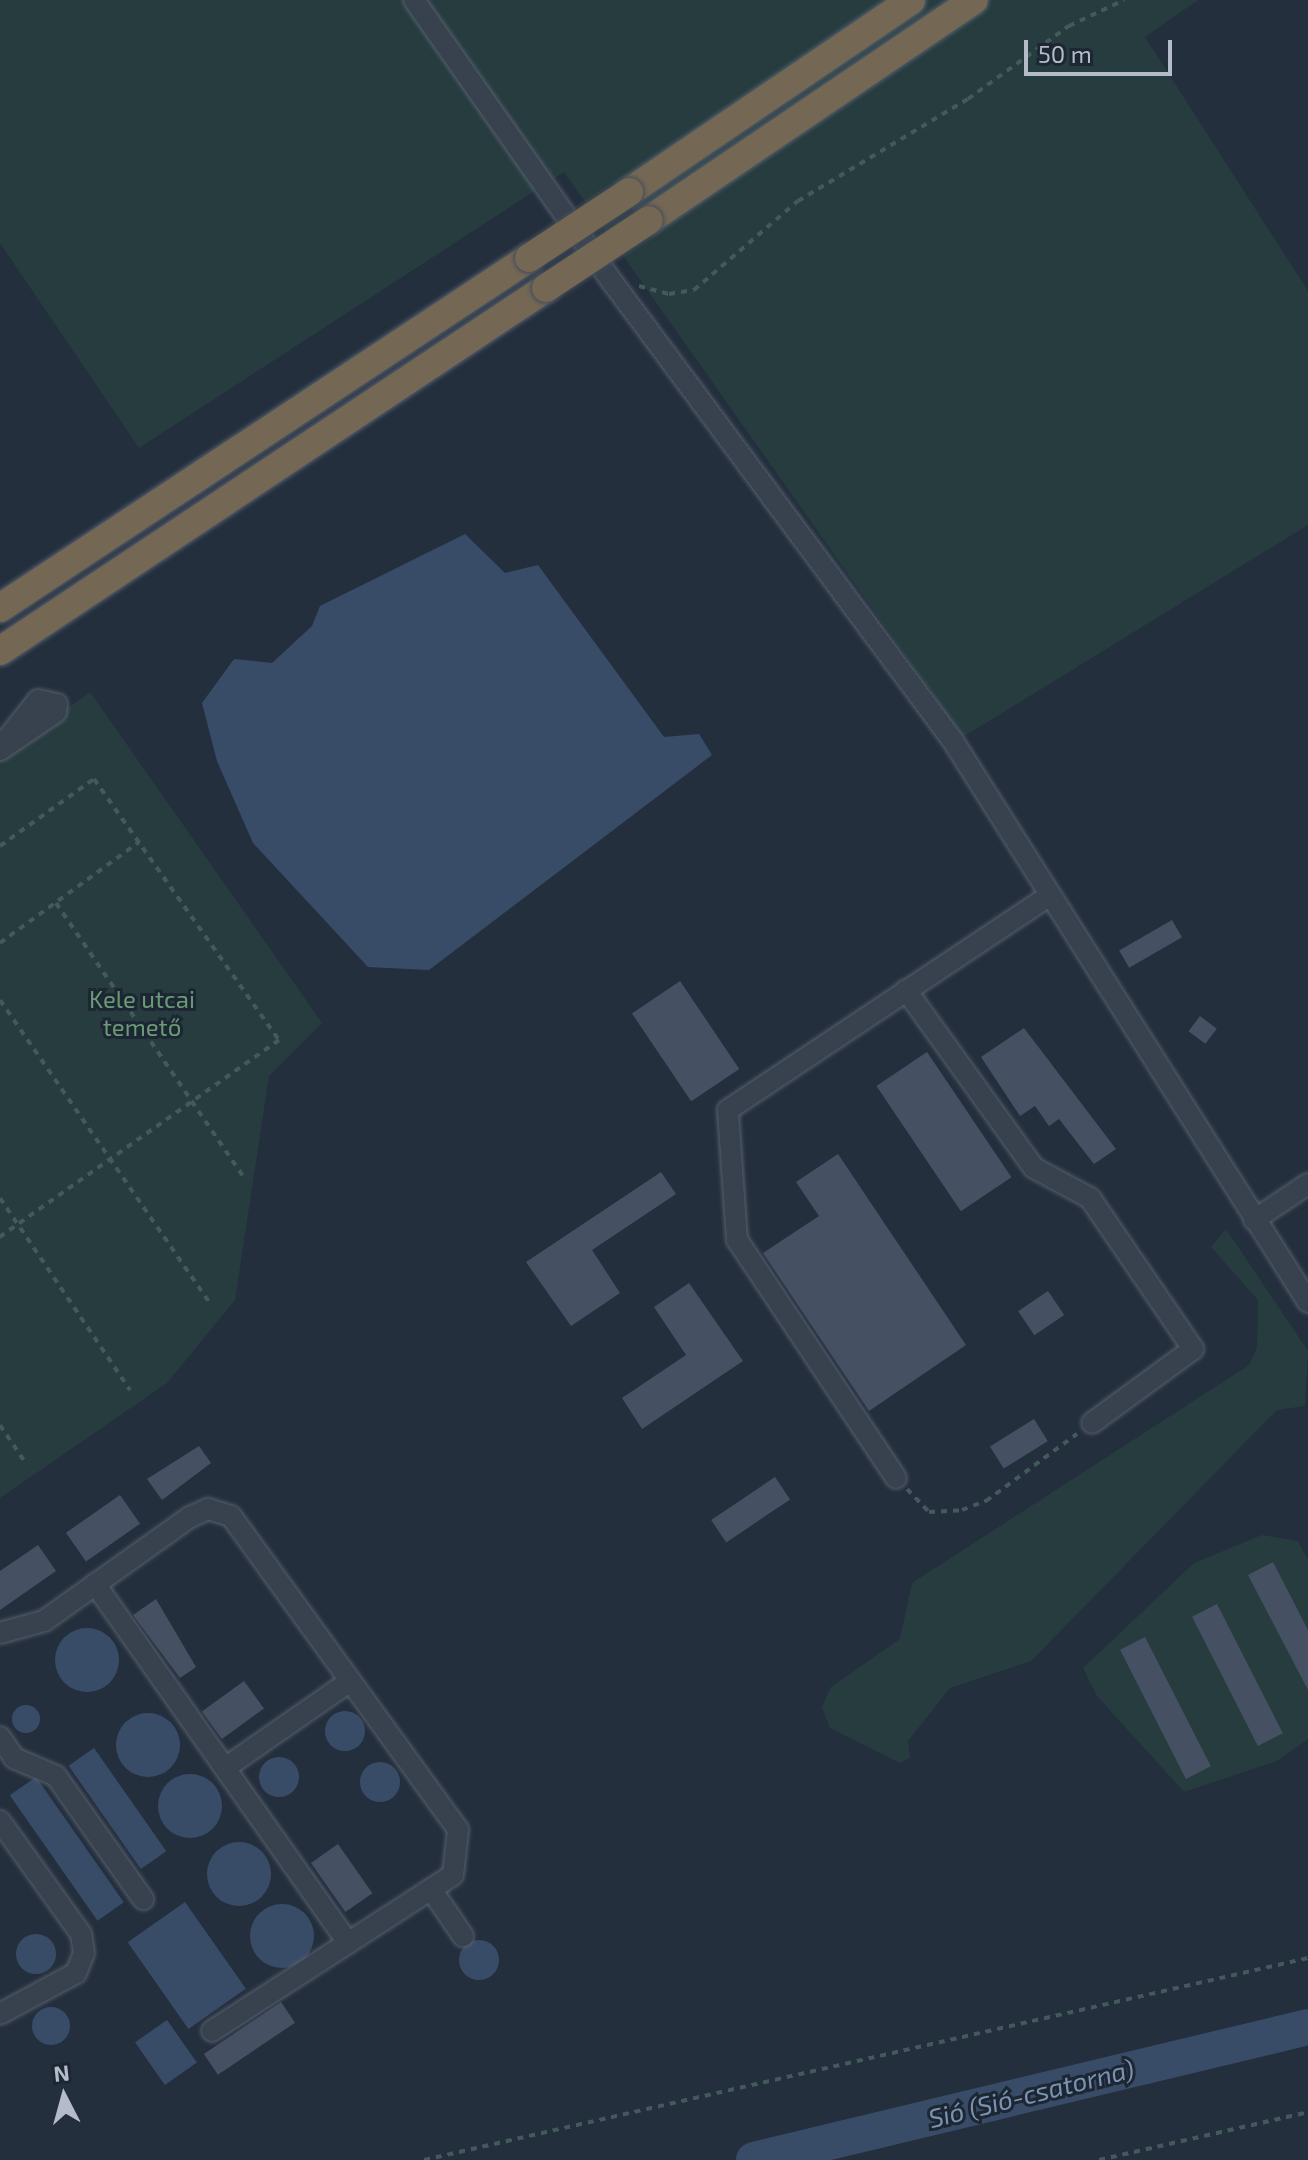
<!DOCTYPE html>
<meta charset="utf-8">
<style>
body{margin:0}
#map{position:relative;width:1308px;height:2160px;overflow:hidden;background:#242f3e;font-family:"Exo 2",sans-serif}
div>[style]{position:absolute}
.green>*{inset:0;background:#263c3f}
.water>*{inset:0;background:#394c67;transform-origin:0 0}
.round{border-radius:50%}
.river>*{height:36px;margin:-18px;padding:0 18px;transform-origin:18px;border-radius:18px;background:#394c67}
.building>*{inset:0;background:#455162;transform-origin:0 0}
.path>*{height:4px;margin-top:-2px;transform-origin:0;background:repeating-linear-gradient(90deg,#44595c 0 6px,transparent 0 12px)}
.roads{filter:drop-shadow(0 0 2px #565f6c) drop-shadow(0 0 2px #565f6c)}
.minor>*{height:20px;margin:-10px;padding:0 10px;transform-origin:10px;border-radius:10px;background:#38414e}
.highway>*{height:28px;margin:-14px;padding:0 14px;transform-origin:14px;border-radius:14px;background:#746855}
.bridges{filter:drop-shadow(0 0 2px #434c59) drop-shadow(0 0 2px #434c59)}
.highway-bridge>*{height:28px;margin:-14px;padding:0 14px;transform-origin:14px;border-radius:14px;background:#746855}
span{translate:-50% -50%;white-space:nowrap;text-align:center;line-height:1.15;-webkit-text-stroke:6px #1d2633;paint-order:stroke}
.park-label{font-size:24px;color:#6b9a76}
.water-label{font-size:26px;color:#7c92b1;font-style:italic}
.north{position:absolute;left:24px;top:2056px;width:80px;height:80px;-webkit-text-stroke:6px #1d2633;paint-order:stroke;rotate:354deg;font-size:22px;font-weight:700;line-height:32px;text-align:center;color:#b4bcc9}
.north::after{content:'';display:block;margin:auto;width:28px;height:36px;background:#b4bcc9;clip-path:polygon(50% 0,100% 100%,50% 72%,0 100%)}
.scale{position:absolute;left:1024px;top:40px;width:148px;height:36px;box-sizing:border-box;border:4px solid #b4bcc9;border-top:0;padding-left:10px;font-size:24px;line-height:28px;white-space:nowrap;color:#b4bcc9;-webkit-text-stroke:6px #1d2633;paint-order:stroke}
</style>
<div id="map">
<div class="green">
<i style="clip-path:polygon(0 0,1198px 0,1145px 37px,1308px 291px,1308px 525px,963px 737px,564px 172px,139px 448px,0 243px)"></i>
<i style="clip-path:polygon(90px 692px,322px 1023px,269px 1076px,235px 1300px,167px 1383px,0 1498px,0 758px)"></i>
<i style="clip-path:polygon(1226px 1229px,1308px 1351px,1305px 1406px,1277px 1410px,1031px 1661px,950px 1688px,908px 1741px,910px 1758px,900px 1763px,830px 1728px,822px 1707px,831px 1687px,900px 1639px,912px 1583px,1249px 1365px,1257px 1347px,1258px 1300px,1211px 1247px)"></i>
<i style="clip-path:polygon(1262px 1535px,1298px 1541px,1308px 1560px,1308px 1739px,1277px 1761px,1184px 1792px,1097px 1696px,1083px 1668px,1194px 1563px)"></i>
</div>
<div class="water">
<i style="clip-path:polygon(465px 534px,505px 573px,538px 565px,664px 737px,699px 734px,712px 755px,429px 970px,368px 967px,253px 843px,217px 761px,202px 703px,234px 659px,272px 663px,312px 626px,320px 606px)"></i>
<i class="round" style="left:55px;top:1628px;width:64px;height:64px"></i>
<i class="round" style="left:12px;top:1705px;width:28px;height:28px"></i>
<i class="round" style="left:325px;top:1711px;width:40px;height:40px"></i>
<i class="round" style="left:116px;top:1713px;width:64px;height:64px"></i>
<i style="left:94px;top:1748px;width:126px;height:31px;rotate:55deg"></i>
<i class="round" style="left:259px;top:1757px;width:40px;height:40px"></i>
<i class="round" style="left:360px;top:1762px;width:40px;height:40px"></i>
<i class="round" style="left:158px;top:1774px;width:64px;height:64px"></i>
<i style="left:36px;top:1777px;width:153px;height:32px;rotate:55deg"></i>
<i class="round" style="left:207px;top:1842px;width:64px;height:64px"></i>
<i style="left:185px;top:1902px;width:106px;height:70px;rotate:55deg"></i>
<i class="round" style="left:250px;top:1904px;width:64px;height:64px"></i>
<i class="round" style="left:16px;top:1934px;width:40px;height:40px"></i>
<i class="round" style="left:459px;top:1940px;width:40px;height:40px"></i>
<i class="round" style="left:32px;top:2007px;width:38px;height:38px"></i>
<i style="left:167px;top:2020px;width:52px;height:39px;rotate:55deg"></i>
</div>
<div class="river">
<i style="left:754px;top:2160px;width:570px;rotate:-13.5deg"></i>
</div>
<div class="building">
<i style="left:1172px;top:920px;width:20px;height:61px;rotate:60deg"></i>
<i style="left:680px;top:981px;width:106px;height:58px;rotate:56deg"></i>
<i style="left:1200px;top:1016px;width:21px;height:19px;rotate:37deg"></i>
<i style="clip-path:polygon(1024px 1028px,1116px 1149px,1094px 1164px,1059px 1119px,1049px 1126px,1035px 1106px,1020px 1116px,981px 1057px)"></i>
<i style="left:927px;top:1052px;width:151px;height:61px;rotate:56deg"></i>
<i style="clip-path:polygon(838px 1154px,966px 1345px,869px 1411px,763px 1253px,819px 1216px,796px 1182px)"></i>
<i style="clip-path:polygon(661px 1172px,676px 1194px,592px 1250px,620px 1293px,571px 1326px,526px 1262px)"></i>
<i style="clip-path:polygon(689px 1283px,743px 1361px,642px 1429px,622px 1398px,686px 1355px,654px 1307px)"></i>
<i style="left:1048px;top:1291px;width:29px;height:36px;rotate:56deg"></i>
<i style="left:1034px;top:1419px;width:26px;height:52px;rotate:58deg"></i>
<i style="clip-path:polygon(199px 1446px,211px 1463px,162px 1500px,147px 1479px)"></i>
<i style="left:775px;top:1477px;width:27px;height:77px;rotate:56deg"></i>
<i style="left:120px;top:1495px;width:35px;height:66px;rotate:55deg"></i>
<i style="clip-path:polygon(38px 1545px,56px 1571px,0 1610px,0 1571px)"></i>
<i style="clip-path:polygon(1273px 1562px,1308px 1630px,1308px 1690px,1248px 1575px)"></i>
<i style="clip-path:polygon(156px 1599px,196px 1667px,180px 1678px,133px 1615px)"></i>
<i style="left:1217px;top:1604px;width:145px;height:28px;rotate:63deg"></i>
<i style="left:1145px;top:1637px;width:145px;height:28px;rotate:63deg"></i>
<i style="left:244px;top:1681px;width:34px;height:52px;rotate:54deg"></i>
<i style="left:338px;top:1844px;width:60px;height:33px;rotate:55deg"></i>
<i style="left:281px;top:2002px;width:25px;height:93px;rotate:56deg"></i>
</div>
<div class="path">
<i style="left:639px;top:286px;width:31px;rotate:15deg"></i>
<i style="left:669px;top:294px;width:25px;rotate:-9deg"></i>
<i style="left:694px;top:290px;width:137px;rotate:-40.6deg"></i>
<i style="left:798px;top:201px;width:198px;rotate:-31deg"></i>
<i style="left:968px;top:99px;width:125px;rotate:-35.9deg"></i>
<i style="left:1069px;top:26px;width:61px;rotate:-25.3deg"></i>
<i style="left:0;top:846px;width:115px;rotate:-35.5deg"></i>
<i style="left:94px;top:779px;width:320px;rotate:54.7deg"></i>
<i style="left:279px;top:1040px;width:342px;rotate:144.8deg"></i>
<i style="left:56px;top:903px;width:331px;rotate:55.6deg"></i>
<i style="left:0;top:943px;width:172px;rotate:-36deg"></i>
<i style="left:0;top:1000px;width:369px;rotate:55.3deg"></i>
<i style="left:0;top:1198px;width:232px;rotate:55.9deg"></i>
<i style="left:0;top:1425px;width:48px;rotate:56deg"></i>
<i style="left:907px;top:1489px;width:32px;rotate:46deg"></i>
<i style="left:929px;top:1512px;width:33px;rotate:-3deg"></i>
<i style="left:962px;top:1510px;width:26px;rotate:-21deg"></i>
<i style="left:986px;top:1501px;width:113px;rotate:-36.4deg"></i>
<i style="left:424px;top:2160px;width:907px;rotate:-12.87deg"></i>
<i style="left:1099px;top:2160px;width:214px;rotate:-12.9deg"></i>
</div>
<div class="roads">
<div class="minor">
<i style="left:414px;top:0;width:346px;rotate:54.9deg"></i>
<i style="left:613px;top:283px;width:570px;rotate:53.41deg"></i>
<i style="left:953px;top:741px;width:664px;rotate:57.67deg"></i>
<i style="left:0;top:748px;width:61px;rotate:-51.6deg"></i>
<i style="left:38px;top:700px;width:19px;rotate:12deg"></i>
<i style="left:57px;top:704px;width:8px;rotate:97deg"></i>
<i style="left:56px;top:712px;width:68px;rotate:145.8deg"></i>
<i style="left:906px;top:990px;width:219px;rotate:54.3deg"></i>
<i style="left:1034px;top:1168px;width:64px;rotate:28.2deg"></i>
<i style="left:1090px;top:1198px;width:183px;rotate:55.7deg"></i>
<i style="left:1193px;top:1349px;width:125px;rotate:143.8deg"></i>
<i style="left:1254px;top:1220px;width:65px;rotate:-33.7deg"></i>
<i style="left:896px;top:1478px;width:286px;rotate:-123.7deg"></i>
<i style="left:737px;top:1240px;width:130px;rotate:-94deg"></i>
<i style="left:728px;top:1110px;width:386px;rotate:-33.7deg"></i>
<i style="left:95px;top:1584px;width:439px;rotate:54.8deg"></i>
<i style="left:0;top:1633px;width:46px;rotate:-15.3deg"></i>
<i style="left:44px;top:1621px;width:179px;rotate:-35.5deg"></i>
<i style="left:190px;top:1517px;width:20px;rotate:-24deg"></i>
<i style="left:208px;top:1509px;width:24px;rotate:17deg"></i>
<i style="left:231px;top:1516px;width:387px;rotate:54.1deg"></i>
<i style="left:458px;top:1830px;width:45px;rotate:96.3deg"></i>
<i style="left:453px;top:1875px;width:287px;rotate:147.1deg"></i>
<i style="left:0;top:1737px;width:25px;rotate:56deg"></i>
<i style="left:14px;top:1758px;width:46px;rotate:23.2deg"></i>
<i style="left:56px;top:1776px;width:151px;rotate:54.7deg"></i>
<i style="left:225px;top:1768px;width:152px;rotate:-34.8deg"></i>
<i style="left:0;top:1821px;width:139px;rotate:54.4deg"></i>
<i style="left:81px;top:1934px;width:19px;rotate:81deg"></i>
<i style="left:84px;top:1953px;width:22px;rotate:112deg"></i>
<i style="left:76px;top:1973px;width:86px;rotate:151.7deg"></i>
<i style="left:431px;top:1889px;width:57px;rotate:55.8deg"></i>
</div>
<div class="highway">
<i style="left:629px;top:192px;width:341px;rotate:-34.2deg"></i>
<i style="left:649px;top:220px;width:392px;rotate:-34.1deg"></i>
<i style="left:0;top:608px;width:634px;rotate:-33.49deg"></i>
<i style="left:0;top:651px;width:656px;rotate:-33.62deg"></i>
</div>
</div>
<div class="bridges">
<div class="highway-bridge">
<i style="left:529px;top:258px;width:120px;rotate:-33.4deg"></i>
<i style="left:546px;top:288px;width:123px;rotate:-33.4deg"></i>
</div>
</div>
<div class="park-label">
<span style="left:142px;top:1013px">Kele utcai<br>temető</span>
</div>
<div class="water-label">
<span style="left:1031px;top:2093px;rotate:-14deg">Sió (Sió-csatorna)</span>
</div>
<div class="north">N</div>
<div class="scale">50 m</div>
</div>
